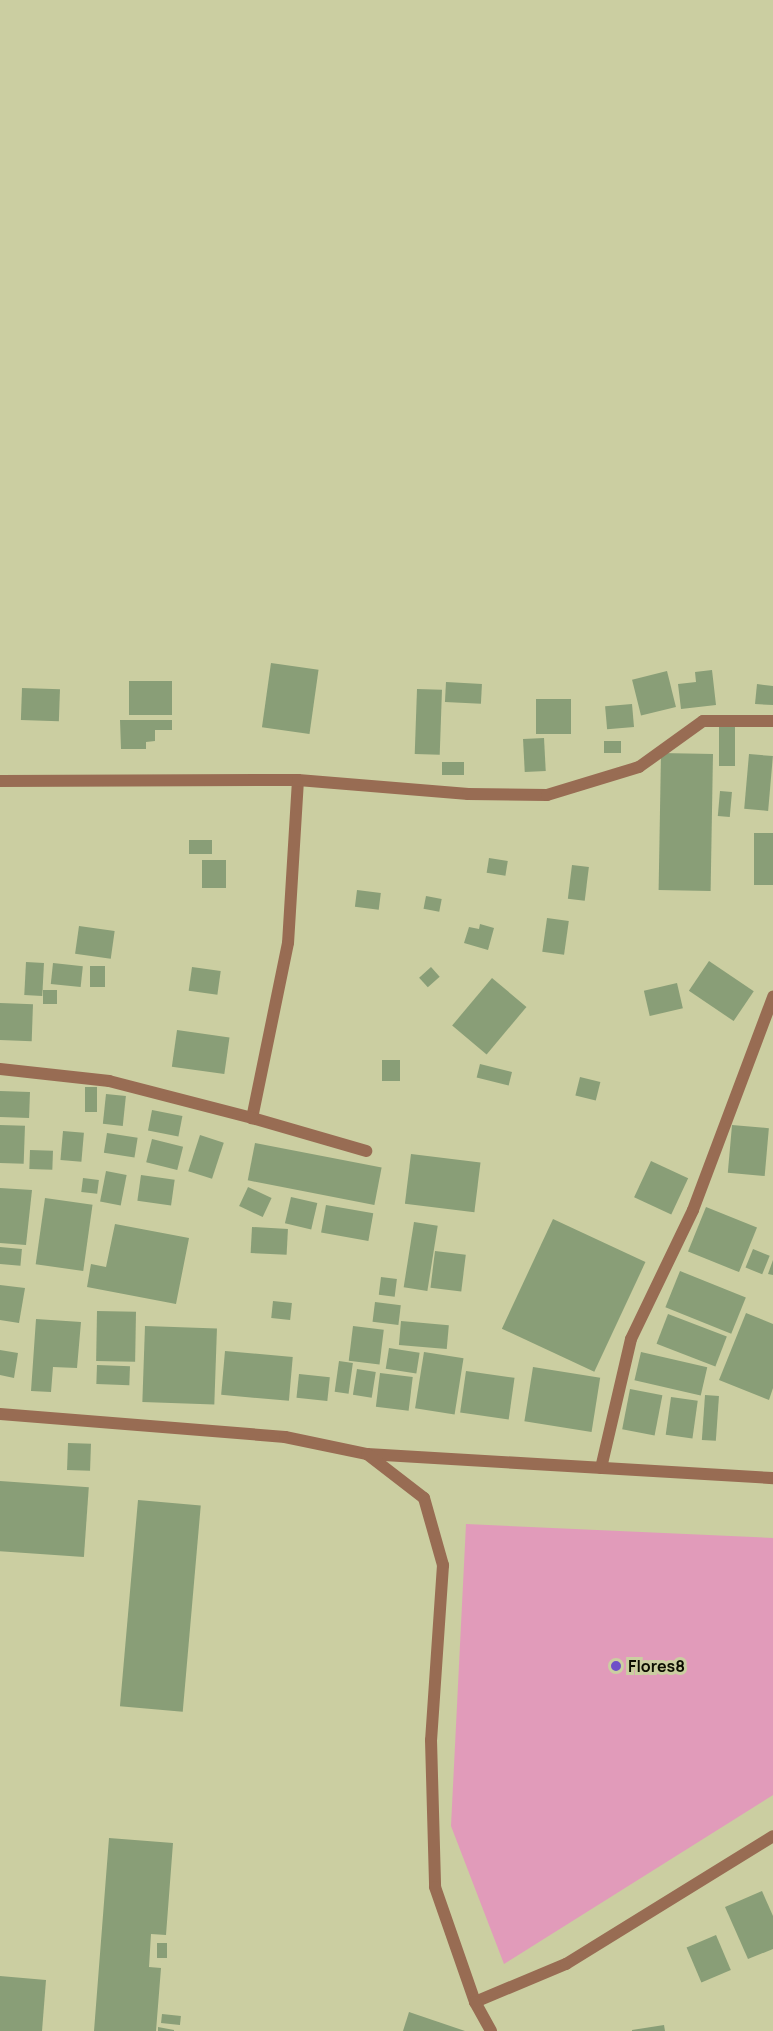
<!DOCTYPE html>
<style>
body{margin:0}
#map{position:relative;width:773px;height:2031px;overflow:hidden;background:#cbcea1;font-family:Manrope,sans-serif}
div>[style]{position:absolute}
.green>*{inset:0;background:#e19bba}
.building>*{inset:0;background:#899e77;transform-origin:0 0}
.minor>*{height:12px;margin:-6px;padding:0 6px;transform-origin:6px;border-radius:6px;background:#986c53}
.tertiary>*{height:12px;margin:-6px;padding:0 6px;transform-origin:6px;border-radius:6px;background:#986c53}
.dots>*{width:16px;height:16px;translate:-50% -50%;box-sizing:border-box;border:3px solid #cbcea1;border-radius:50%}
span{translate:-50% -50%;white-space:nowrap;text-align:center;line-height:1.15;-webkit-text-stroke:6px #cbcea1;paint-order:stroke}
.poi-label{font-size:16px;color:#0c0d01;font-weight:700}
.left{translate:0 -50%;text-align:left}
</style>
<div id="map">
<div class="green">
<i style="clip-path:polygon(466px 1524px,773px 1538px,773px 1795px,504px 1964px,451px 1826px)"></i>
</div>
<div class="building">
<i style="left:271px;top:663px;width:48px;height:65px;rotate:8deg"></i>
<i style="clip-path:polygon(712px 670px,716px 705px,681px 709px,678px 684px,696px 682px,695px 672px)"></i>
<i style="left:667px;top:671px;width:37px;height:36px;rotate:76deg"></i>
<i style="left:129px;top:681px;width:43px;height:34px"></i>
<i style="left:446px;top:682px;width:36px;height:20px;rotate:3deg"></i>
<i style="clip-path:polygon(757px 684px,773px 686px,773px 705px,755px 704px)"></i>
<i style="left:22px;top:688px;width:38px;height:32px;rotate:2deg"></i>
<i style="left:417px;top:689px;width:25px;height:65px;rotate:2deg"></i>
<i style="left:536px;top:699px;width:35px;height:35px"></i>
<i style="left:632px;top:704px;width:23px;height:27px;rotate:85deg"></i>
<i style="clip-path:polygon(120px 720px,172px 720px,172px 730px,155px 730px,155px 741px,146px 742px,146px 749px,121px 749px)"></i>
<i style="left:719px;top:726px;width:16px;height:40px"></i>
<i style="left:544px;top:738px;width:33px;height:21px;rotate:87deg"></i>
<i style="left:604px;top:741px;width:17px;height:12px"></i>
<i style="left:661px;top:753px;width:52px;height:137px;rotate:1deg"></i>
<i style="left:749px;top:754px;width:24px;height:55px;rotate:5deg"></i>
<i style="left:442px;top:762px;width:22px;height:13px"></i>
<i style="left:720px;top:791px;width:12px;height:25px;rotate:5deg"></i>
<i style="left:754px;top:833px;width:19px;height:52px"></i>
<i style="left:189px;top:840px;width:23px;height:14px"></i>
<i style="left:489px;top:858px;width:19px;height:15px;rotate:9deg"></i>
<i style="left:202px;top:860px;width:24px;height:28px"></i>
<i style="left:572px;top:865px;width:17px;height:34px;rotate:7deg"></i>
<i style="left:357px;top:890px;width:24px;height:17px;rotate:7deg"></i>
<i style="left:426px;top:896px;width:16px;height:13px;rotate:11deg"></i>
<i style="left:547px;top:918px;width:22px;height:34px;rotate:8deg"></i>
<i style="clip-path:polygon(480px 924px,494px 928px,488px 950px,464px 943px,469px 927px,479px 929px)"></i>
<i style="left:79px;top:926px;width:36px;height:28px;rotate:8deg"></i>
<i style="left:709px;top:961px;width:54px;height:36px;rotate:34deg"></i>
<i style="left:26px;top:962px;width:18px;height:33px;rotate:3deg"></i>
<i style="left:53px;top:963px;width:30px;height:21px;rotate:6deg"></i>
<i style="left:90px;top:966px;width:15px;height:21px"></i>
<i style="left:192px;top:967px;width:29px;height:24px;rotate:8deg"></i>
<i style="left:431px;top:967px;width:13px;height:16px;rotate:48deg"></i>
<i style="left:492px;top:978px;width:45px;height:62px;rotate:40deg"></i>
<i style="left:677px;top:983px;width:26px;height:34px;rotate:77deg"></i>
<i style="left:43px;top:990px;width:14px;height:14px"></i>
<i style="left:0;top:1003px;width:33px;height:37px;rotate:2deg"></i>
<i style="left:177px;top:1030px;width:53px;height:37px;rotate:8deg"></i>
<i style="left:382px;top:1060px;width:18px;height:21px"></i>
<i style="left:480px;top:1064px;width:33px;height:14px;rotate:14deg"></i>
<i style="left:580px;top:1077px;width:21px;height:19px;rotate:14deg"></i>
<i style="left:85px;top:1087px;width:12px;height:25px"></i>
<i style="left:0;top:1091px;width:30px;height:26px;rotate:2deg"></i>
<i style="left:106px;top:1094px;width:20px;height:30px;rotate:6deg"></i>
<i style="left:152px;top:1110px;width:31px;height:21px;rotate:11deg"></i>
<i style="left:0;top:1125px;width:25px;height:38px;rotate:2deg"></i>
<i style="left:732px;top:1125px;width:37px;height:48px;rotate:5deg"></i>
<i style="left:63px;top:1131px;width:21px;height:29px;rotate:5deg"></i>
<i style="left:107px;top:1133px;width:31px;height:20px;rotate:9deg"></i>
<i style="left:200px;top:1135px;width:25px;height:38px;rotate:18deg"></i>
<i style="left:152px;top:1139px;width:32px;height:24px;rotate:14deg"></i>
<i style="left:255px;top:1143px;width:129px;height:38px;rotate:11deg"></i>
<i style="left:30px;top:1150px;width:23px;height:19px;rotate:2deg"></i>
<i style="left:411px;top:1154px;width:70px;height:50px;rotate:7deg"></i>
<i style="left:651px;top:1161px;width:41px;height:40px;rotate:25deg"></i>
<i style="left:106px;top:1171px;width:21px;height:31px;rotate:11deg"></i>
<i style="left:141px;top:1175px;width:34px;height:26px;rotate:8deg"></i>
<i style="left:83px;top:1178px;width:16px;height:14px;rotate:7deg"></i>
<i style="left:248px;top:1187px;width:26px;height:21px;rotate:25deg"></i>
<i style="clip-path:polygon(0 1188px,32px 1190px,26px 1245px,0 1243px)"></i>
<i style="left:291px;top:1197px;width:27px;height:27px;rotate:13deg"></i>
<i style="left:45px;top:1198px;width:48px;height:67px;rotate:8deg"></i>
<i style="left:326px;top:1205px;width:48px;height:28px;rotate:10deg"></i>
<i style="left:706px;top:1207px;width:55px;height:48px;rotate:22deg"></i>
<i style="left:553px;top:1219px;width:102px;height:121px;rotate:25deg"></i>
<i style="left:414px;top:1222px;width:24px;height:66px;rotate:9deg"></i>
<i style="clip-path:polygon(115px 1224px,189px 1238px,176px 1304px,87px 1287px,91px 1264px,106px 1267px)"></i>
<i style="left:252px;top:1227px;width:36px;height:26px;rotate:3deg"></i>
<i style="left:0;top:1247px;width:22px;height:17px;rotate:5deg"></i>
<i style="left:753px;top:1249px;width:18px;height:20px;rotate:22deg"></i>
<i style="left:435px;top:1251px;width:31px;height:37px;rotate:7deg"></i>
<i style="clip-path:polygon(773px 1260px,773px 1275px,768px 1274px)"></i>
<i style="left:680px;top:1271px;width:71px;height:39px;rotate:22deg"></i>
<i style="left:381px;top:1277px;width:16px;height:18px;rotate:7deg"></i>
<i style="clip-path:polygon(0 1285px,25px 1288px,19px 1323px,0 1320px)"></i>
<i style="left:273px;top:1301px;width:19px;height:17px;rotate:6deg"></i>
<i style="left:375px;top:1302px;width:26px;height:20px;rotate:7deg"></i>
<i style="left:97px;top:1311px;width:39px;height:50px;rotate:1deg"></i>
<i style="clip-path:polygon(746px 1313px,773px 1324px,773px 1388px,769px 1400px,719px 1380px)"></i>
<i style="left:668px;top:1314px;width:63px;height:32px;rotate:21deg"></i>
<i style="clip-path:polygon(36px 1319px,81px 1322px,77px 1368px,53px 1367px,51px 1392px,31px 1391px)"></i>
<i style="left:401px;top:1321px;width:48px;height:24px;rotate:5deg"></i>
<i style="left:145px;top:1326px;width:72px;height:76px;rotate:2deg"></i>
<i style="left:353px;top:1326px;width:31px;height:35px;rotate:7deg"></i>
<i style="left:389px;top:1348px;width:31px;height:21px;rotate:9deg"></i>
<i style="clip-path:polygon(0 1350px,18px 1353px,14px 1378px,0 1375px)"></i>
<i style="left:225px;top:1351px;width:68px;height:44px;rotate:5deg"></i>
<i style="left:424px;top:1352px;width:40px;height:57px;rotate:9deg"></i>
<i style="left:641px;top:1352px;width:68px;height:29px;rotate:13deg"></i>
<i style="left:339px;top:1361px;width:14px;height:31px;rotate:8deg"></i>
<i style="left:97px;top:1365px;width:33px;height:19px;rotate:2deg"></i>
<i style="left:533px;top:1367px;width:68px;height:55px;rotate:9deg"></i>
<i style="left:357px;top:1369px;width:19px;height:26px;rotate:9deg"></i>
<i style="left:466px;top:1371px;width:49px;height:42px;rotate:8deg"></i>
<i style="left:380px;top:1373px;width:33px;height:34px;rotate:7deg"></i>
<i style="left:299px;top:1374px;width:31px;height:24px;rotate:6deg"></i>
<i style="left:630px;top:1389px;width:33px;height:41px;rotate:11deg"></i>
<i style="left:705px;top:1395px;width:14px;height:45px;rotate:4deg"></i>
<i style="left:671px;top:1397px;width:27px;height:38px;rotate:8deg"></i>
<i style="left:68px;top:1443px;width:23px;height:27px;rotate:2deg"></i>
<i style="left:0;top:1481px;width:89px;height:70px;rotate:4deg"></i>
<i style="left:138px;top:1500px;width:63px;height:207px;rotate:5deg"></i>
<i style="clip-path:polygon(109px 1838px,173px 1843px,166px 1935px,151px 1934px,149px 1967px,161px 1968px,156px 2031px,94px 2031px)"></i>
<i style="clip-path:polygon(762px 1891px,773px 1916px,773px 1949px,748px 1959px,725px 1907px)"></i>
<i style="left:716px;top:1935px;width:38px;height:32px;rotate:67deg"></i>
<i style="left:157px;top:1943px;width:10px;height:15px"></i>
<i style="clip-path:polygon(0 1976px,46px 1980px,42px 2031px,0 2031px)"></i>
<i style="clip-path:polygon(409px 2012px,465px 2031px,403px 2031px)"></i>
<i style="left:162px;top:2014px;width:19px;height:9px;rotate:6deg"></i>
<i style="clip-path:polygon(664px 2025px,665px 2031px,632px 2031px,632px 2030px)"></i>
<i style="clip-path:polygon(158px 2027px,174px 2030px,174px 2031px,158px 2031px)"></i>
</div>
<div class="minor">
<i style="left:298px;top:780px;width:163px;rotate:93.5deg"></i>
<i style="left:288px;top:943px;width:179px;rotate:101.6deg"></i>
<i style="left:252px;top:1118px;width:119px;rotate:16.1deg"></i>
<i style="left:0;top:781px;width:298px;rotate:-0.2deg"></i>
<i style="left:298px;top:780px;width:171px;rotate:4.7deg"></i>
<i style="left:468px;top:794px;width:79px;rotate:0.7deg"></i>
<i style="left:547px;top:795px;width:96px;rotate:-16.9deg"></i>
<i style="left:639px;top:767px;width:79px;rotate:-35.7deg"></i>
<i style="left:703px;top:721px;width:70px"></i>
<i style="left:0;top:1069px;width:110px;rotate:6.3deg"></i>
<i style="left:109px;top:1081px;width:148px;rotate:14.5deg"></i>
<i style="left:367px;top:1454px;width:407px;rotate:3.4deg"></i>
<i style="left:601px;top:1468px;width:132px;rotate:-76.9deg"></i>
<i style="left:631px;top:1339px;width:143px;rotate:-64.3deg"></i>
<i style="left:693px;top:1210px;width:228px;rotate:-69.4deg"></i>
<i style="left:475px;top:2002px;width:99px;rotate:-22.7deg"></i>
<i style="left:566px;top:1964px;width:243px;rotate:-31.7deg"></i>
</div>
<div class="tertiary">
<i style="left:0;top:1414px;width:286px;rotate:4.6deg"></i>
<i style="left:285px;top:1437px;width:84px;rotate:11.7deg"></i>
<i style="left:367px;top:1454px;width:72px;rotate:37.7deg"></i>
<i style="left:424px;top:1498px;width:70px;rotate:74.2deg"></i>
<i style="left:443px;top:1565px;width:175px;rotate:93.9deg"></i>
<i style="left:431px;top:1740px;width:147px;rotate:88.4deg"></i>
<i style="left:435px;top:1887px;width:122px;rotate:70.8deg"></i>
<i style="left:475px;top:2002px;width:33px;rotate:61deg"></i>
</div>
<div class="dots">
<i style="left:616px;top:1666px;background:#6e4fc8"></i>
</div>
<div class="poi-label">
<span class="left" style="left:628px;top:1666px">Flores8</span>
</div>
</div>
